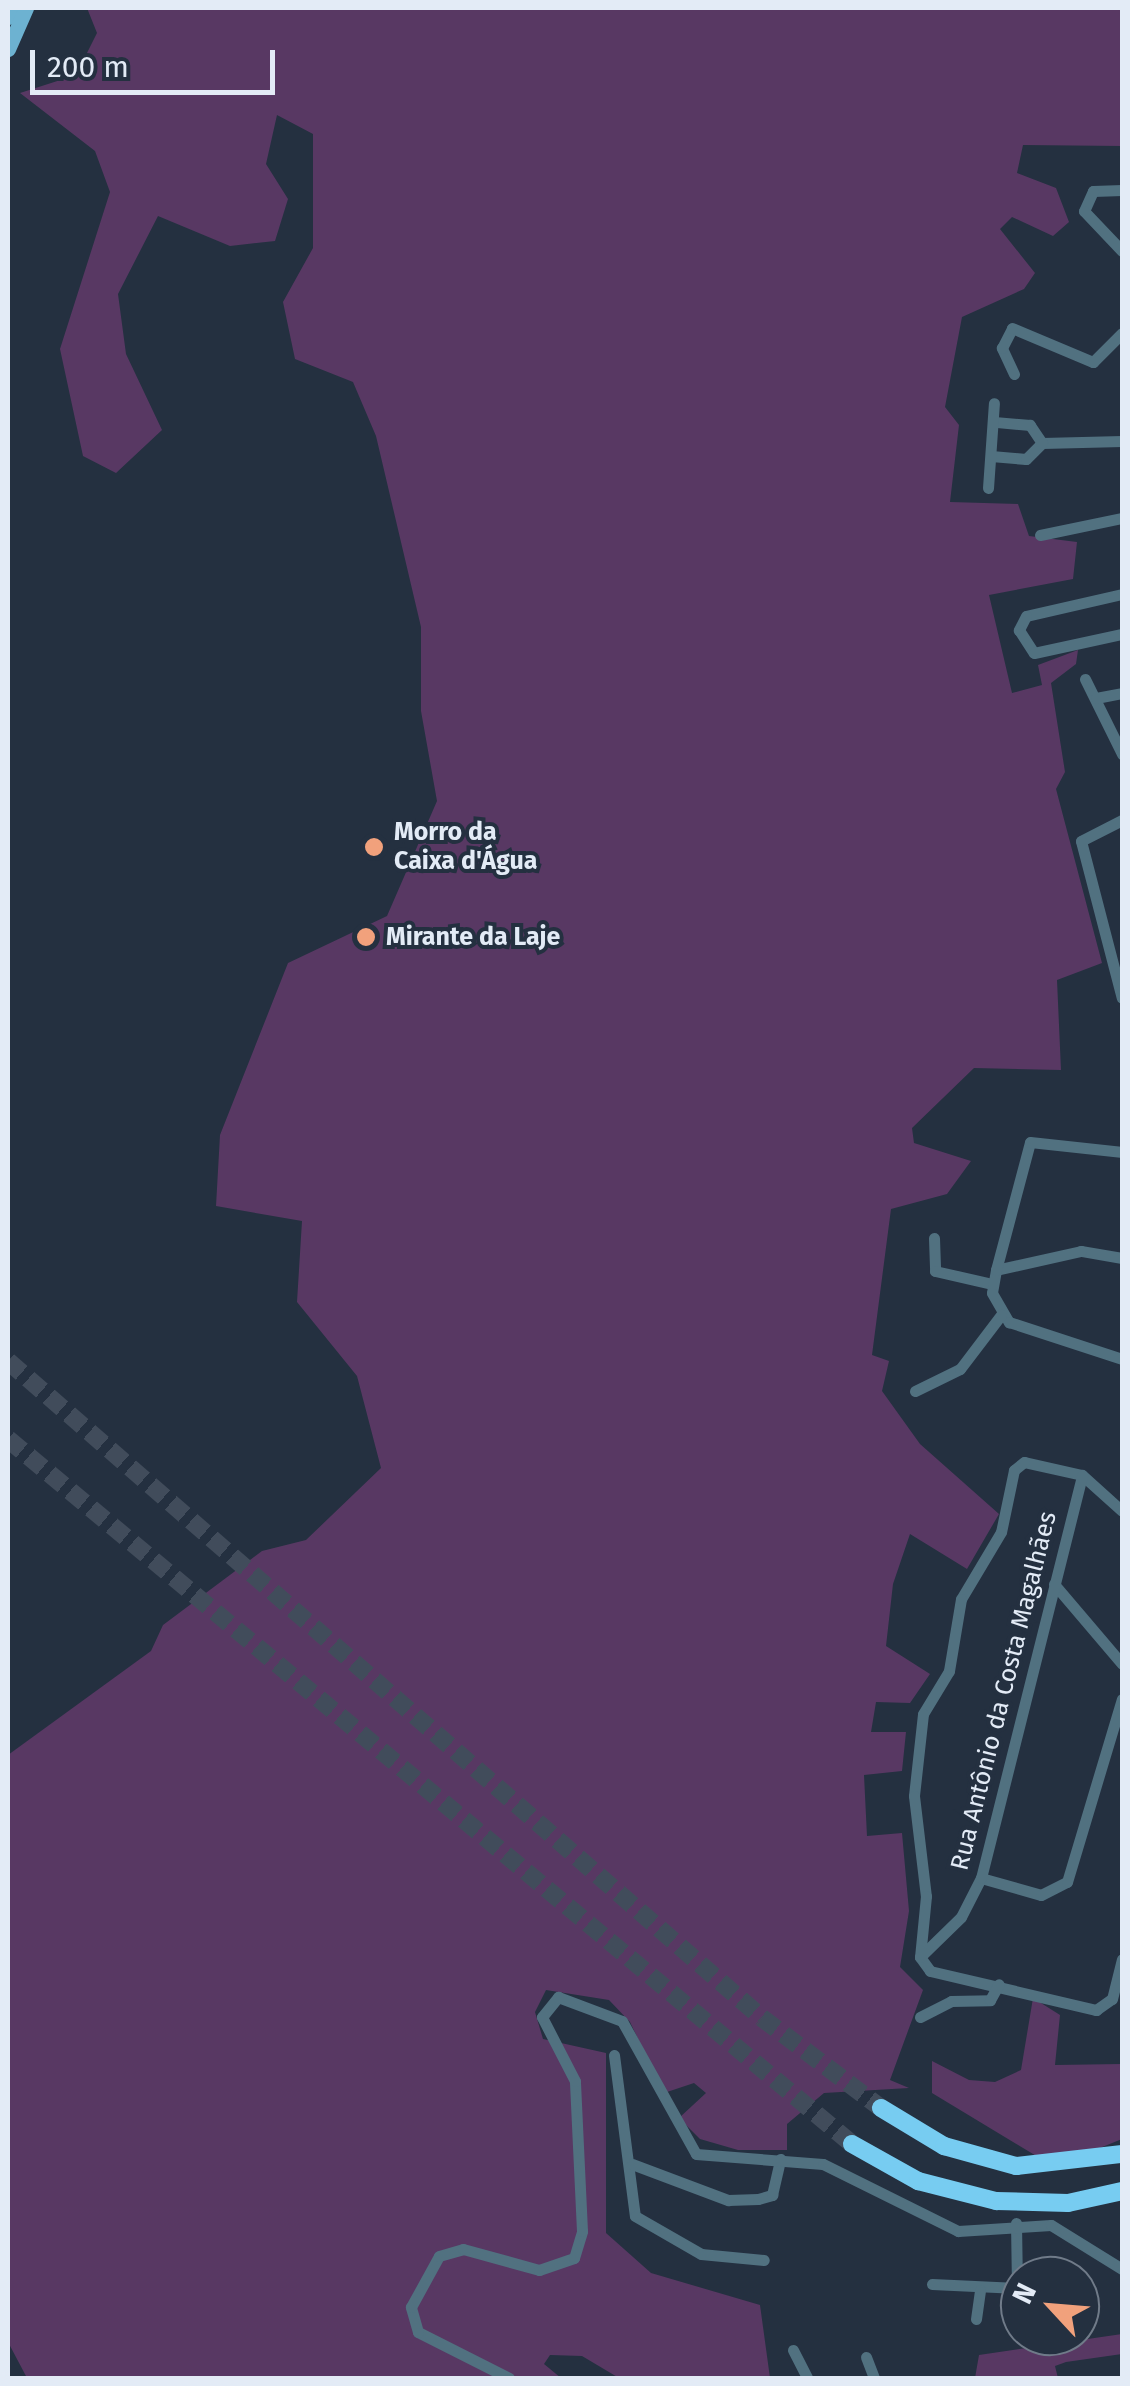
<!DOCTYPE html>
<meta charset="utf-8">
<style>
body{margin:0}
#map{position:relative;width:1130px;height:2386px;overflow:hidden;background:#243040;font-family:"Fira Sans",sans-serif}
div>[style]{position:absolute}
.green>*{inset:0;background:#583863}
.highway-tunnel>*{height:18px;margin-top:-9px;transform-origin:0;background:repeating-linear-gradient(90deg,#414c5b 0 18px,transparent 0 27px)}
.minor>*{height:11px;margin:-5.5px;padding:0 5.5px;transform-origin:5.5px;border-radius:5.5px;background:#517180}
.major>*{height:15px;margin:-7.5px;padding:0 7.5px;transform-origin:7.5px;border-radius:7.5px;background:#6db2d1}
.highway>*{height:18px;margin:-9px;padding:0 9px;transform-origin:9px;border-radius:9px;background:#77ccf1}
.dots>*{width:28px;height:28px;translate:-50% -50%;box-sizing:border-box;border:5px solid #243040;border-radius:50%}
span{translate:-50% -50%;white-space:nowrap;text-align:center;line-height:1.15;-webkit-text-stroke:8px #243040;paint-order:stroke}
.poi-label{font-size:25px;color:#e3ebf6;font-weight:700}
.left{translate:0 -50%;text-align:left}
.street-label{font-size:25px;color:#e3ebf6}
.frame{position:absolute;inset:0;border:10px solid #e3ebf6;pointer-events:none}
.north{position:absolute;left:1000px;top:2256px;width:100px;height:100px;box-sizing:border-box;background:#243040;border:2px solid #707b89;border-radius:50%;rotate:296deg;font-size:28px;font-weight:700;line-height:40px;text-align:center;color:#e3ebf6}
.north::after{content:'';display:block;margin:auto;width:35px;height:45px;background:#f1a17c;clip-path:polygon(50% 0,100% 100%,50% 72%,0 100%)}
.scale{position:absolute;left:30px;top:50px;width:245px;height:45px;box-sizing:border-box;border:5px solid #e3ebf6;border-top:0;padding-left:12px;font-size:30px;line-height:35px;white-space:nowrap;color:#e3ebf6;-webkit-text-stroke:8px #243040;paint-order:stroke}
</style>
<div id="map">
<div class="green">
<i style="clip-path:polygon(87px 8px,1122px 8px,1122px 146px,1023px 145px,1017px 173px,1056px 188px,1069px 222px,1053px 236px,1012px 217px,1000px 229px,1035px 273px,1024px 289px,962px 317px,945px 407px,959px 425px,950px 502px,1018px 504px,1029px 536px,1077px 542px,1073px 579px,989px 595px,1012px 693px,1042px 685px,1038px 665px,1078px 650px,1076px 664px,1051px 683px,1065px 772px,1056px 789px,1102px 963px,1057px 980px,1061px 1070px,974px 1068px,912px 1128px,914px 1143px,971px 1161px,947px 1194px,891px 1209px,872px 1355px,889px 1361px,882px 1391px,920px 1444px,999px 1514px,967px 1569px,910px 1534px,893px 1584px,886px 1646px,930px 1674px,910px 1703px,876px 1702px,871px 1732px,906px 1732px,902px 1771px,864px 1775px,867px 1836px,902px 1833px,909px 1911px,900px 1967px,923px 1990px,890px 2080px,909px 2088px,824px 2093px,787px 2124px,787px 2150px,738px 2150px,700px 2139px,679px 2118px,706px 2093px,694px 2083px,664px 2093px,630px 2022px,609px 2000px,546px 1990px,535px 2012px,543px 2039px,606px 2053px,606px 2233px,651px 2273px,760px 2305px,770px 2378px,619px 2378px,582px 2356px,550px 2355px,544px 2364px,561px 2378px,27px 2378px,8px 2342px,8px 1755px,151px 1651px,163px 1625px,262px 1551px,306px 1540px,381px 1468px,357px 1376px,297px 1302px,302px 1221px,216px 1206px,220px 1135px,288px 963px,387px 916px,437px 801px,421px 711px,421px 627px,376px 436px,353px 382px,295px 359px,283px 302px,313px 248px,313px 134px,277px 115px,266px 164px,288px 199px,275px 241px,230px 246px,158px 216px,118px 294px,126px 354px,162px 430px,116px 473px,83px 456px,60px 349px,110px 192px,95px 151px,20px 93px,76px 75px,97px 33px)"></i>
<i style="clip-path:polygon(1033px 1998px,1060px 2015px,1055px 2065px,1122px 2064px,1122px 2139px,1080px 2156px,1038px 2157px,932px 2093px,932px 2061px,969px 2080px,995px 2082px,1021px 2070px)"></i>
<i style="clip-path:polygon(1122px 2334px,1122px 2354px,1066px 2362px,1055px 2366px,1058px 2378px,975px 2378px,979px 2355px)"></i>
</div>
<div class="highway-tunnel">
<i style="left:8px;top:1361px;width:1000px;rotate:41.07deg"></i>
<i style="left:762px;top:2018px;width:149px;rotate:37.1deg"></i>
<i style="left:8px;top:1439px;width:1100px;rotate:39.87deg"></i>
</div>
<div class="minor">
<i style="left:1122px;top:190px;width:29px;rotate:178deg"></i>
<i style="left:1093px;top:191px;width:22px;rotate:114deg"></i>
<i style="left:1084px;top:211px;width:55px;rotate:46.5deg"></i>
<i style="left:1014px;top:374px;width:29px;rotate:-115deg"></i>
<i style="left:1002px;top:348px;width:22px;rotate:-63deg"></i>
<i style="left:1012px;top:328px;width:88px;rotate:22.8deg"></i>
<i style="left:1093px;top:362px;width:41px;rotate:-45deg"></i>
<i style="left:1042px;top:443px;width:80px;rotate:-1.4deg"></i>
<i style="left:991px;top:456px;width:35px;rotate:5deg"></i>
<i style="left:1026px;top:459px;width:23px;rotate:-45deg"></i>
<i style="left:1042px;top:443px;width:22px;rotate:-124deg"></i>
<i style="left:1030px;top:425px;width:36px;rotate:-175deg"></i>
<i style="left:988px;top:488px;width:85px;rotate:-86deg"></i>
<i style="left:1040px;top:535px;width:84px;rotate:-11.7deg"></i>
<i style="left:1122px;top:594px;width:98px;rotate:167.1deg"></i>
<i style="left:1026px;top:616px;width:16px;rotate:117deg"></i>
<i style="left:1019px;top:630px;width:27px;rotate:57deg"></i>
<i style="left:1034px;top:653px;width:90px;rotate:-12.2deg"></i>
<i style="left:1085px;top:679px;width:84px;rotate:63.7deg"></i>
<i style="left:1096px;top:698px;width:26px;rotate:-11deg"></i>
<i style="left:1122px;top:820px;width:46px;rotate:152.9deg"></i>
<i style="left:1081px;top:841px;width:162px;rotate:75.4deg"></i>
<i style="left:934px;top:1238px;width:33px;rotate:88deg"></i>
<i style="left:935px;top:1271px;width:58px;rotate:12.8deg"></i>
<i style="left:1122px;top:1258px;width:42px;rotate:-170.3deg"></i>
<i style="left:1081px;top:1251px;width:87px;rotate:167.4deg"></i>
<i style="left:996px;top:1270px;width:23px;rotate:100deg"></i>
<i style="left:992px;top:1293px;width:34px;rotate:60deg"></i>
<i style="left:1009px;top:1322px;width:119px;rotate:18.1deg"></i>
<i style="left:996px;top:1270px;width:132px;rotate:-75.1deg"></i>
<i style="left:1030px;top:1142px;width:93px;rotate:6.2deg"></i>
<i style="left:915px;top:1391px;width:50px;rotate:-26.1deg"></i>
<i style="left:960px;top:1369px;width:68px;rotate:-52.8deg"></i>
<i style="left:1122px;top:1511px;width:54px;rotate:-138deg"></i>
<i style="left:1082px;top:1475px;width:59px;rotate:-167.4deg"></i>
<i style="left:1024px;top:1462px;width:13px;rotate:141deg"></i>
<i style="left:1014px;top:1470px;width:63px;rotate:101.8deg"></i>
<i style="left:1001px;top:1532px;width:78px;rotate:120.8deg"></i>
<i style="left:961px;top:1599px;width:73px;rotate:99.5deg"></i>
<i style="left:949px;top:1671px;width:50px;rotate:121.2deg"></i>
<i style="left:923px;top:1714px;width:82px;rotate:96.3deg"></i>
<i style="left:914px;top:1796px;width:101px;rotate:83.2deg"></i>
<i style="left:926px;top:1896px;width:61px;rotate:95.6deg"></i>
<i style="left:920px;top:1957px;width:17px;rotate:54deg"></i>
<i style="left:930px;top:1971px;width:171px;rotate:13.2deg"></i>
<i style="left:1096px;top:2010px;width:19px;rotate:-35deg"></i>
<i style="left:1112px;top:1999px;width:41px;rotate:-76deg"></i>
<i style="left:1054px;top:1584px;width:105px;rotate:49.6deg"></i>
<i style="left:981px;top:1878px;width:62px;rotate:15.8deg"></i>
<i style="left:1041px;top:1895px;width:29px;rotate:-27deg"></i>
<i style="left:1067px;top:1882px;width:191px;rotate:-73.3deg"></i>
<i style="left:920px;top:1957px;width:57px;rotate:-44.3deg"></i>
<i style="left:961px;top:1917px;width:44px;rotate:-62.9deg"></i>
<i style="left:981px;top:1878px;width:415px;rotate:-75.9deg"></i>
<i style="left:920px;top:2017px;width:35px;rotate:-27deg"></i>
<i style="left:951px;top:2001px;width:39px;rotate:-1deg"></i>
<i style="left:990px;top:2000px;width:18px;rotate:-61deg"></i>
<i style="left:614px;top:2055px;width:162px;rotate:82.6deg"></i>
<i style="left:635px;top:2216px;width:76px;rotate:29.9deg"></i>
<i style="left:701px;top:2254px;width:63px;rotate:5.4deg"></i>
<i style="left:632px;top:2164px;width:103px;rotate:20.6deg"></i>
<i style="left:728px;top:2200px;width:30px;rotate:-2deg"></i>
<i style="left:758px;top:2199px;width:15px;rotate:-16deg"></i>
<i style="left:772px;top:2195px;width:37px;rotate:-77deg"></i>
<i style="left:1016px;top:2223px;width:65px;rotate:89.1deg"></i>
<i style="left:932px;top:2284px;width:88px;rotate:2.6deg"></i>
<i style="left:976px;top:2319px;width:29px;rotate:-82deg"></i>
<i style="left:793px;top:2350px;width:31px;rotate:63deg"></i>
<i style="left:866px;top:2357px;width:22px;rotate:69deg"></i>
<i style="left:509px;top:2378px;width:102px;rotate:-153.2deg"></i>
<i style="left:418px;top:2332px;width:26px;rotate:-106deg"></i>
<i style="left:411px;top:2307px;width:58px;rotate:-61.2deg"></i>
<i style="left:439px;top:2256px;width:25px;rotate:-16deg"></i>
<i style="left:463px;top:2249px;width:79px;rotate:15.4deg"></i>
<i style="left:539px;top:2270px;width:37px;rotate:-19deg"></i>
<i style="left:574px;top:2258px;width:28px;rotate:-73deg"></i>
<i style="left:582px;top:2231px;width:150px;rotate:-92.7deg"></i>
<i style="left:575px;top:2081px;width:72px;rotate:-117.3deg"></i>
<i style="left:542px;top:2017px;width:26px;rotate:-51deg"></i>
<i style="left:558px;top:1997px;width:68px;rotate:20.6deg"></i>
<i style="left:622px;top:2021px;width:152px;rotate:60.9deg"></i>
<i style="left:696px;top:2154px;width:127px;rotate:4.5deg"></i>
<i style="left:823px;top:2164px;width:151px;rotate:26.4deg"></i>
<i style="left:958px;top:2231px;width:93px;rotate:-3.7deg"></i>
<i style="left:1051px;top:2225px;width:84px;rotate:31.8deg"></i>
</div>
<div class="major">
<i style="left:8px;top:17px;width:10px;rotate:-61deg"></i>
<i style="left:8px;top:49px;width:45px;rotate:-66.3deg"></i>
</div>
<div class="highway">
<i style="left:881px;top:2108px;width:74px;rotate:31.1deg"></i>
<i style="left:944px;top:2146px;width:75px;rotate:15.5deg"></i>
<i style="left:1016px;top:2166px;width:107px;rotate:-6.5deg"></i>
<i style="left:852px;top:2144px;width:76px;rotate:29.3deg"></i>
<i style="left:918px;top:2181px;width:81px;rotate:14.4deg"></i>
<i style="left:996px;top:2201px;width:72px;rotate:1.6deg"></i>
<i style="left:1068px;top:2203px;width:55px;rotate:-12.5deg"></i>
</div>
<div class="dots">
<i style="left:374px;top:847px;background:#f1a17c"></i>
<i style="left:366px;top:937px;background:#f1a17c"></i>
</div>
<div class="poi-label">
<span class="left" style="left:394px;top:847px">Morro da<br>Caixa d'Água</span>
<span class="left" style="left:386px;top:937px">Mirante da Laje</span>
</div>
<div class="street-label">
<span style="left:1004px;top:1691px;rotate:-76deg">Rua Antônio da Costa Magalhães</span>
</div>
<div class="frame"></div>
<div class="north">N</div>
<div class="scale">200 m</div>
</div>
